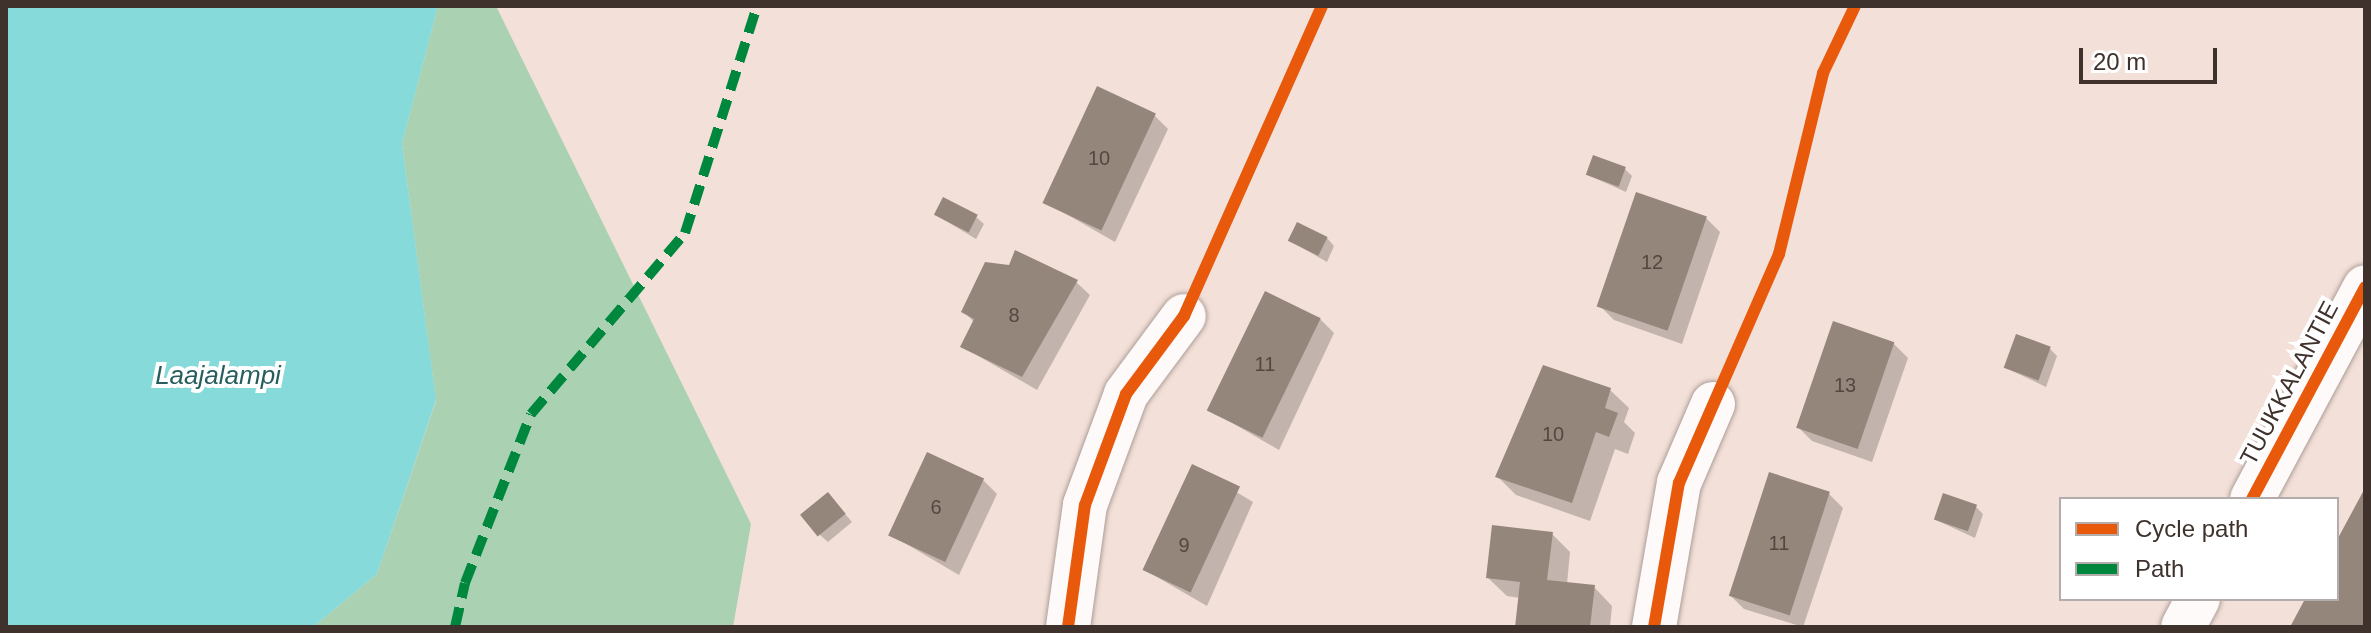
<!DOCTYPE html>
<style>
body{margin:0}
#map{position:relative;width:2371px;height:633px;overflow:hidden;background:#f3e0d8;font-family:Arial,sans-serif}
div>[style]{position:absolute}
.forest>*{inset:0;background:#a9d1b2}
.water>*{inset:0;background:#86dada}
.shadow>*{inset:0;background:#0003}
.building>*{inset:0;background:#95867c;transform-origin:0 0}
.roads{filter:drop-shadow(0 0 2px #ac9e98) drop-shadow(0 0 2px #ac9e98)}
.minor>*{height:44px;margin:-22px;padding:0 22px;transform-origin:22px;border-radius:22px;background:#fdfaf9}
.tertiary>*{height:44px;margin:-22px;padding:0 22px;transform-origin:22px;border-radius:22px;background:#fdfaf9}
.quiet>*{height:10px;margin-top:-5px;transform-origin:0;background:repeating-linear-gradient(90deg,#00873e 0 20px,transparent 0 30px)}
.cycleway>*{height:12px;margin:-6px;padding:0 6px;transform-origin:6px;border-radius:6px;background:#e8590c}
span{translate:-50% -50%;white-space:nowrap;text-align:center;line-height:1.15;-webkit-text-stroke:8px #fff;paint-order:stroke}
.number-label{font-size:20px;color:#544740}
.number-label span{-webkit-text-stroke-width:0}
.street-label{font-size:24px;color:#3f322c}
.water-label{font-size:26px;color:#275d5e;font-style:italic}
.frame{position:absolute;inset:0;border:8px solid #3f322c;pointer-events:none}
.legend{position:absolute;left:2059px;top:497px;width:280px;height:104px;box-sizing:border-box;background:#fff;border:2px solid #b2adab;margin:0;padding:10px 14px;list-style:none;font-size:24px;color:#3f322c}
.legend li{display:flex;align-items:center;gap:16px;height:40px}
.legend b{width:40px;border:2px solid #b2adab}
.scale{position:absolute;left:2079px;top:48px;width:138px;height:36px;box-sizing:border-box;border:4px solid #3f322c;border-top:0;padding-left:10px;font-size:24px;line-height:28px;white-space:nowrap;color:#3f322c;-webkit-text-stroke:6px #fff;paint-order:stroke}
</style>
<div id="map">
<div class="forest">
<i style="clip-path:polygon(438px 6px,496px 6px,751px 524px,733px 627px,313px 627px,377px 574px,436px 401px,402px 144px)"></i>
</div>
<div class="water">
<i style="clip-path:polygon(6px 6px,438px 6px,402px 144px,436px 400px,377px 574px,313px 627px,6px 627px)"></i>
</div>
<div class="shadow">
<i style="clip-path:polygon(1154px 115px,1168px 129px,1115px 242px,1045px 202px)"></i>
<i style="clip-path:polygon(1625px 169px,1632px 176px,1626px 192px,1588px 175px)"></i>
<i style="clip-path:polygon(936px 215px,976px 217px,984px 224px,976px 239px)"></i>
<i style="clip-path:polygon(1706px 218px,1720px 232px,1682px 344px,1614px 320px,1600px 306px)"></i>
<i style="clip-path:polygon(1327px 238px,1334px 246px,1327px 262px,1290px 241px)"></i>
<i style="clip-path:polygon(1076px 282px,1090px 295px,1037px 390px,963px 347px,975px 323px,964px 312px)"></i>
<i style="clip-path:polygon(1320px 319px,1334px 333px,1279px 450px,1210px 410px)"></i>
<i style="clip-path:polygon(1894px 344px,1908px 358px,1872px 462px,1812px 441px,1798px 427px)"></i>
<i style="clip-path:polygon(2050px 349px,2057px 356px,2046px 387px,2006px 368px)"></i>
<i style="clip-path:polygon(1610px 390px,1629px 408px,1624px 422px,1635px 433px,1628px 454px,1615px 449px,1590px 521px,1516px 495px,1498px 477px)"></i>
<i style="clip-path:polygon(1193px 466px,1253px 502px,1207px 606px,1143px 569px)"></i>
<i style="clip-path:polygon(983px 480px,997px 494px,959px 575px,891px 535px)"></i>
<i style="clip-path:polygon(2365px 492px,2365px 627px,2292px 627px,2307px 599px,2337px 599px,2337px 544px)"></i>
<i style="clip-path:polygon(1828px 493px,1843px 508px,1803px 627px,1744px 609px,1730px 595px)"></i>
<i style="clip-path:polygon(835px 502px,852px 522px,828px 542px,820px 535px)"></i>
<i style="clip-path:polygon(1976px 507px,1983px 514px,1975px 538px,1936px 520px)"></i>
<i style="clip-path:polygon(1552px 534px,1570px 552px,1567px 584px,1594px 587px,1612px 606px,1610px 627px,1517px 627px,1520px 598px,1507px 596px,1488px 578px)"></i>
</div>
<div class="building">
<i style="left:1097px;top:86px;width:65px;height:129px;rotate:25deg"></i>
<i style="left:1593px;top:155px;width:35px;height:21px;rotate:20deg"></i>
<i style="left:1636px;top:192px;width:75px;height:121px;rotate:19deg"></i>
<i style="left:943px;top:197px;width:39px;height:20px;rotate:27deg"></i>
<i style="left:1297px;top:222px;width:34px;height:21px;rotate:26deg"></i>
<i style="clip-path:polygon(1015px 250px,1078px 280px,1022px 377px,960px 347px,974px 319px,961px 312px,985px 262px,1009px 265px)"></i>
<i style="left:1265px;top:291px;width:62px;height:133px;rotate:26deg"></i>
<i style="left:1833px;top:321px;width:65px;height:113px;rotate:19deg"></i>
<i style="left:2016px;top:334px;width:37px;height:36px;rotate:20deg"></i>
<i style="clip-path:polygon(1543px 365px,1611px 388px,1605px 408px,1618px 413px,1609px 437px,1596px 432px,1572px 503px,1495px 477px)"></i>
<i style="left:927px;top:452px;width:63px;height:92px;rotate:25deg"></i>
<i style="left:1192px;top:464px;width:53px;height:117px;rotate:25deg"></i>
<i style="left:1769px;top:472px;width:64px;height:130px;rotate:18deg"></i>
<i style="clip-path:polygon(2365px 488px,2363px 627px,2290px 627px,2305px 599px,2337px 599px,2337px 540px)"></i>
<i style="left:828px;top:492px;width:28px;height:36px;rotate:51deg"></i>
<i style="left:1943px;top:493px;width:36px;height:28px;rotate:19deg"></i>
<i style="clip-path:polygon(1492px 525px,1553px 532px,1547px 580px,1595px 585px,1590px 627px,1515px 627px,1520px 582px,1486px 578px)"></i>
</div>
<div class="roads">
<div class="minor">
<i style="left:1068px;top:627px;width:123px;rotate:-82.1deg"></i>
<i style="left:1085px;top:505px;width:118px;rotate:-69.7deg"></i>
<i style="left:1126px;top:394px;width:97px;rotate:-53.4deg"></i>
<i style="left:1654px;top:627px;width:146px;rotate:-80.2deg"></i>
<i style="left:1679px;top:483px;width:86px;rotate:-66.7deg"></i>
</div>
<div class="tertiary">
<i style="left:2252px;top:499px;width:240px;rotate:-61.9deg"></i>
<i style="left:2183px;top:627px;width:32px;rotate:-62deg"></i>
</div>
</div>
<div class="quiet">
<i style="left:455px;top:627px;width:45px;rotate:-77.2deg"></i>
<i style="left:465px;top:583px;width:181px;rotate:-68.7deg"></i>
<i style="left:531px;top:414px;width:238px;rotate:-49.6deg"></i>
<i style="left:685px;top:233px;width:238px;rotate:-72.4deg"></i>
</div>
<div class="cycleway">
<i style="left:2252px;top:499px;width:240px;rotate:-61.9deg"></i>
<i style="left:1068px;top:627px;width:123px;rotate:-82.1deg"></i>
<i style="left:1085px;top:505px;width:118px;rotate:-69.7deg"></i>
<i style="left:1126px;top:394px;width:97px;rotate:-53.4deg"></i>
<i style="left:1184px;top:316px;width:339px;rotate:-66deg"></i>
<i style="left:1654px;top:627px;width:146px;rotate:-80.2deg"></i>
<i style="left:1679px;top:483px;width:250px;rotate:-66.4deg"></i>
<i style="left:1779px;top:254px;width:186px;rotate:-76.3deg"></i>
<i style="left:1823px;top:73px;width:74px;rotate:-64.5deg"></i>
</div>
<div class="number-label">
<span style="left:1099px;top:158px">10</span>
<span style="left:1652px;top:262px">12</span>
<span style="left:1014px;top:315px">8</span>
<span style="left:1265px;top:364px">11</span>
<span style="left:1845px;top:385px">13</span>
<span style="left:1553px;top:434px">10</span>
<span style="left:936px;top:507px">6</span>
<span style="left:1779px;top:543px">11</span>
<span style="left:1184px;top:545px">9</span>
</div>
<div class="street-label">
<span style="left:2289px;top:383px;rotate:-62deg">TUUKKALANTIE</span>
</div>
<div class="water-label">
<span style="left:218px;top:376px">Laajalampi</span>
</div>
<div class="frame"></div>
<ul class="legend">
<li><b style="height:10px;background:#e8590c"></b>Cycle path</li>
<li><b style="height:10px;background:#00873e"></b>Path</li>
</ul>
<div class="scale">20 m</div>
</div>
